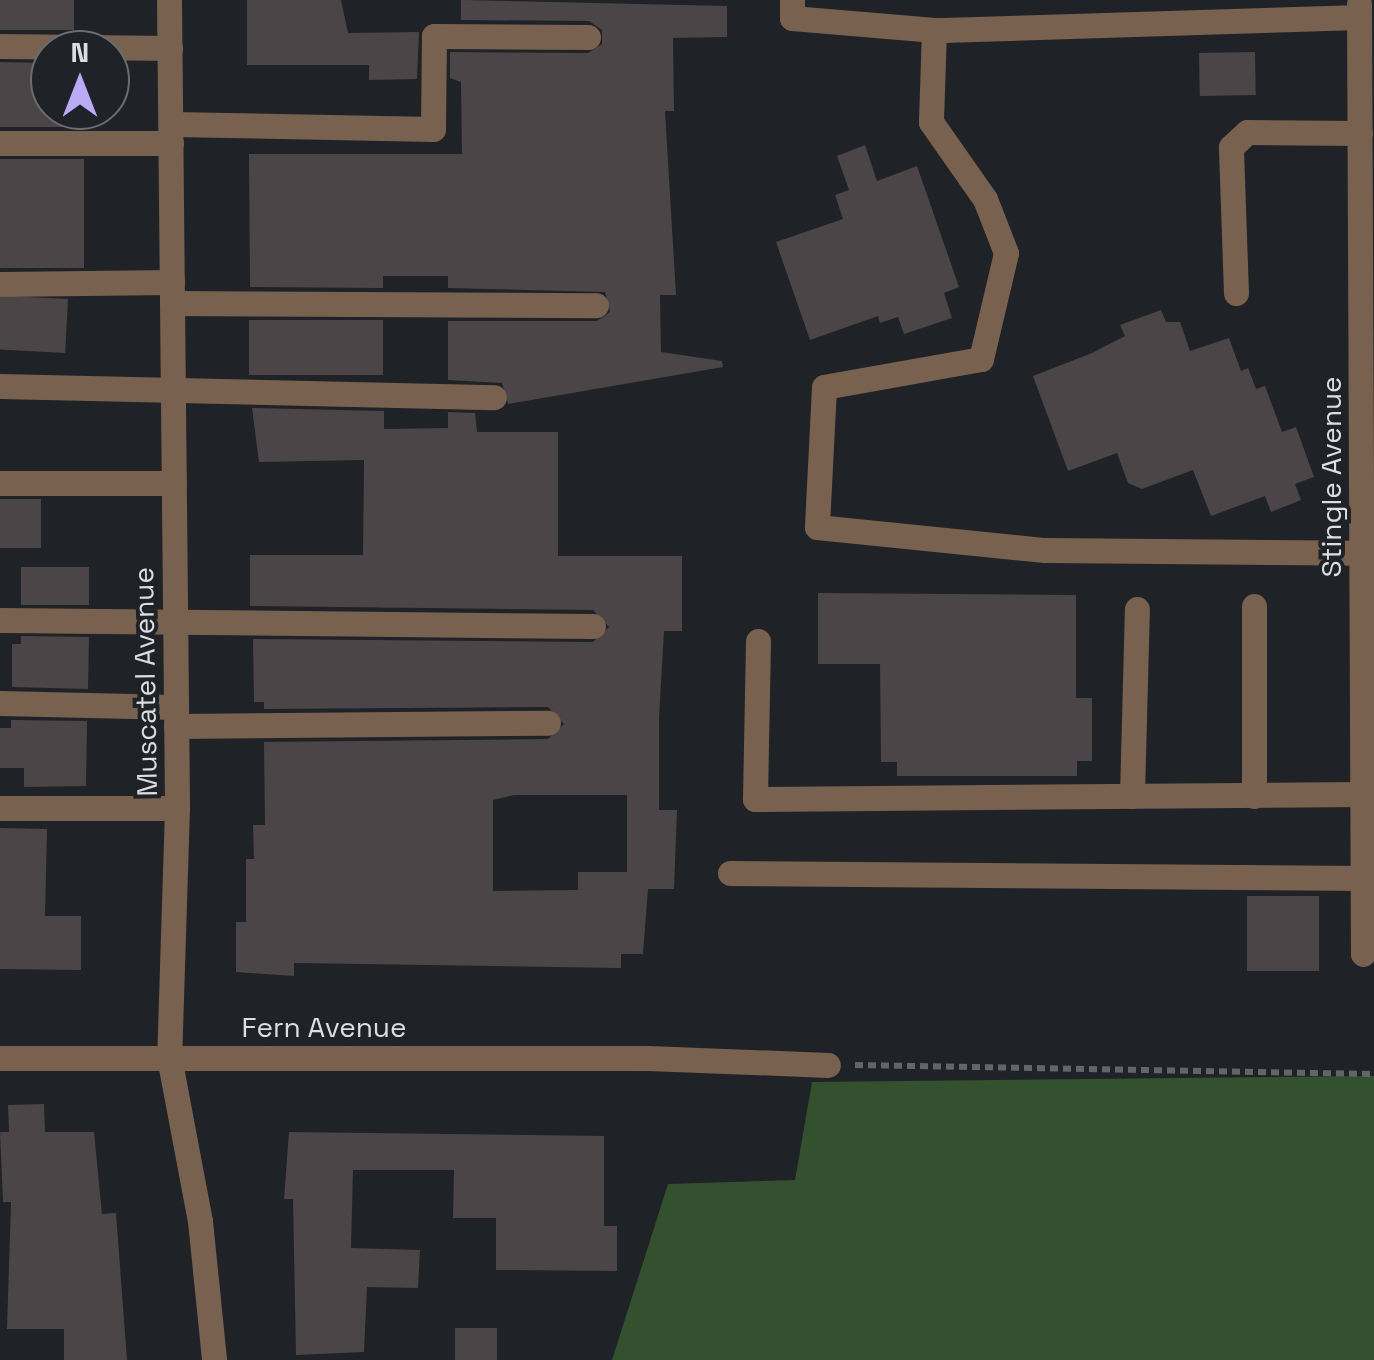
<!DOCTYPE html>
<style>
body{margin:0}
#map{position:relative;width:1374px;height:1360px;overflow:hidden;background:#1f2226;font-family:"Space Grotesk",sans-serif}
div>[style]{position:absolute}
.green>*{inset:0;background:#33512f}
.building>*{inset:0;background:#4b4547;transform-origin:0 0}
.path>*{height:6px;margin-top:-3px;transform-origin:0;background:repeating-linear-gradient(90deg,#636569 0 8px,transparent 0 13px)}
.minor>*{height:25px;margin:-12.5px;padding:0 12.5px;transform-origin:12.5px;border-radius:12.5px;background:#79614f}
span{translate:-50% -50%;white-space:nowrap;text-align:center;line-height:1.15;-webkit-text-stroke:8px #1f2226;paint-order:stroke}
.street-label{font-size:28px;color:#dcdee1}
.north{position:absolute;left:30px;top:30px;width:100px;height:100px;box-sizing:border-box;background:#1f2226;border:2px solid #6b6d71;border-radius:50%;rotate:0deg;font-size:28px;font-weight:700;line-height:40px;text-align:center;color:#dcdee1}
.north::after{content:'';display:block;margin:auto;width:35px;height:45px;background:#bbaaf6;clip-path:polygon(50% 0,100% 100%,50% 72%,0 100%)}
</style>
<div id="map">
<div class="green">
<i style="clip-path:polygon(1374px 1076px,1374px 1360px,612px 1360px,668px 1184px,795px 1180px,812px 1082px)"></i>
</div>
<div class="building">
<i style="left:0;top:0;width:74px;height:30px"></i>
<i style="clip-path:polygon(247px 0,341px 0,348px 33px,419px 32px,417px 79px,369px 80px,369px 65px,247px 65px)"></i>
<i style="clip-path:polygon(461px 0,727px 6px,727px 37px,673px 38px,674px 111px,665px 111px,676px 295px,660px 295px,661px 352px,722px 361px,723px 367px,508px 404px,502px 383px,448px 380px,448px 321px,597px 321px,610px 312px,605px 292px,448px 288px,448px 276px,383px 276px,383px 288px,250px 287px,249px 154px,462px 154px,461px 82px,450px 78px,450px 52px,588px 53px,602px 44px,602px 30px,589px 21px,461px 20px)"></i>
<i style="left:1255px;top:52px;width:43px;height:56px;rotate:89deg"></i>
<i style="clip-path:polygon(0 62px,50px 63px,50px 110px,84px 110px,84px 127px,0 127px)"></i>
<i style="clip-path:polygon(865px 145px,877px 181px,917px 166px,959px 287px,944px 293px,952px 318px,904px 334px,898px 317px,880px 323px,878px 316px,810px 340px,776px 242px,843px 219px,835px 195px,849px 190px,837px 156px)"></i>
<i style="left:0;top:159px;width:84px;height:109px"></i>
<i style="left:68px;top:299px;width:54px;height:68px;rotate:93deg"></i>
<i style="clip-path:polygon(1161px 310px,1166px 322px,1180px 322px,1190px 351px,1229px 338px,1241px 371px,1248px 368px,1256px 389px,1265px 386px,1282px 432px,1296px 427px,1314px 477px,1295px 484px,1301px 500px,1271px 512px,1265px 496px,1211px 516px,1193px 470px,1142px 489px,1128px 483px,1117px 453px,1068px 471px,1033px 376px,1092px 353px,1125px 336px,1120px 325px)"></i>
<i style="left:249px;top:320px;width:134px;height:55px"></i>
<i style="clip-path:polygon(evenodd,252px 408px,384px 411px,384px 429px,448px 428px,448px 412px,475px 413px,477px 432px,558px 432px,558px 556px,682px 556px,682px 631px,664px 631px,659px 718px,659px 810px,677px 810px,674px 889px,648px 889px,643px 954px,621px 954px,621px 968px,294px 963px,294px 976px,236px 972px,236px 922px,246px 922px,246px 859px,254px 859px,253px 825px,265px 825px,264px 742px,548px 739px,564px 724px,548px 707px,264px 709px,264px 702px,254px 702px,253px 639px,593px 642px,609px 627px,593px 610px,250px 606px,250px 555px,363px 555px,364px 460px,259px 462px,252px 408px,514px 795px,627px 795px,627px 872px,578px 872px,578px 890px,493px 891px,493px 800px,514px 795px)"></i>
<i style="left:0;top:499px;width:41px;height:49px"></i>
<i style="left:89px;top:567px;width:38px;height:68px;rotate:90deg"></i>
<i style="clip-path:polygon(818px 593px,1076px 595px,1076px 698px,1092px 698px,1092px 761px,1077px 761px,1077px 776px,897px 776px,897px 762px,881px 762px,880px 664px,818px 664px)"></i>
<i style="clip-path:polygon(21px 636px,89px 637px,88px 689px,12px 687px,12px 644px,21px 644px)"></i>
<i style="clip-path:polygon(11px 720px,87px 721px,86px 786px,24px 787px,24px 768px,0 768px,0 728px,11px 728px)"></i>
<i style="clip-path:polygon(0 828px,47px 829px,45px 916px,81px 916px,81px 970px,0 969px)"></i>
<i style="left:1319px;top:896px;width:75px;height:72px;rotate:90deg"></i>
<i style="clip-path:polygon(44px 1104px,45px 1132px,94px 1132px,102px 1214px,116px 1213px,127px 1360px,64px 1360px,64px 1329px,7px 1329px,11px 1202px,3px 1202px,0 1132px,9px 1132px,8px 1105px)"></i>
<i style="clip-path:polygon(289px 1132px,604px 1136px,604px 1226px,617px 1226px,617px 1271px,496px 1270px,496px 1218px,453px 1218px,454px 1170px,353px 1170px,351px 1248px,420px 1250px,418px 1288px,367px 1287px,364px 1352px,296px 1355px,293px 1199px,284px 1199px)"></i>
<i style="left:455px;top:1328px;width:42px;height:32px"></i>
</div>
<div class="path">
<i style="left:855px;top:1065px;width:519px;rotate:0.99deg"></i>
</div>
<div class="minor">
<i style="left:169px;top:0;width:808px;rotate:89.43deg"></i>
<i style="left:177px;top:808px;width:249px;rotate:91.8deg"></i>
<i style="left:169px;top:1057px;width:167px;rotate:79.3deg"></i>
<i style="left:200px;top:1221px;width:140px;rotate:84.2deg"></i>
<i style="left:792px;top:0;width:18px;rotate:90deg"></i>
<i style="left:792px;top:18px;width:143px;rotate:4.8deg"></i>
<i style="left:1359px;top:4px;width:950px;rotate:89.76deg"></i>
<i style="left:1359px;top:17px;width:425px;rotate:178.2deg"></i>
<i style="left:934px;top:30px;width:92px;rotate:91.9deg"></i>
<i style="left:931px;top:122px;width:94px;rotate:55deg"></i>
<i style="left:985px;top:199px;width:58px;rotate:68.7deg"></i>
<i style="left:1006px;top:253px;width:109px;rotate:103.3deg"></i>
<i style="left:981px;top:359px;width:159px;rotate:169.9deg"></i>
<i style="left:824px;top:387px;width:140px;rotate:92.9deg"></i>
<i style="left:817px;top:527px;width:229px;rotate:5.8deg"></i>
<i style="left:1045px;top:550px;width:317px;rotate:0.5deg"></i>
<i style="left:0;top:46px;width:170px;rotate:0.7deg"></i>
<i style="left:171px;top:124px;width:262px;rotate:1.1deg"></i>
<i style="left:433px;top:129px;width:93px;rotate:-89.4deg"></i>
<i style="left:434px;top:36px;width:154px;rotate:0.4deg"></i>
<i style="left:0;top:143px;width:171px"></i>
<i style="left:0;top:284px;width:172px;rotate:-0.7deg"></i>
<i style="left:1236px;top:293px;width:146px;rotate:-92deg"></i>
<i style="left:1231px;top:147px;width:22px;rotate:-43deg"></i>
<i style="left:1247px;top:132px;width:113px;rotate:0.5deg"></i>
<i style="left:172px;top:303px;width:424px;rotate:0.3deg"></i>
<i style="left:0;top:386px;width:494px;rotate:1.3deg"></i>
<i style="left:0;top:483px;width:174px"></i>
<i style="left:1254px;top:606px;width:190px;rotate:90deg"></i>
<i style="left:0;top:620px;width:593px;rotate:0.58deg"></i>
<i style="left:758px;top:641px;width:158px;rotate:91.1deg"></i>
<i style="left:755px;top:799px;width:608px;rotate:-0.47deg"></i>
<i style="left:0;top:703px;width:176px;rotate:1.3deg"></i>
<i style="left:176px;top:726px;width:372px;rotate:-0.5deg"></i>
<i style="left:1132px;top:796px;width:187px;rotate:-88.5deg"></i>
<i style="left:0;top:808px;width:177px"></i>
<i style="left:730px;top:873px;width:633px;rotate:0.45deg"></i>
<i style="left:0;top:1058px;width:648px"></i>
<i style="left:648px;top:1058px;width:180px;rotate:2.2deg"></i>
</div>
<div class="street-label">
<span style="left:1331px;top:477px;rotate:-90deg">Stingle Avenue</span>
<span style="left:145px;top:682px;rotate:-91deg">Muscatel Avenue</span>
<span style="left:324px;top:1027px">Fern Avenue</span>
</div>
<div class="north">N</div>
</div>
